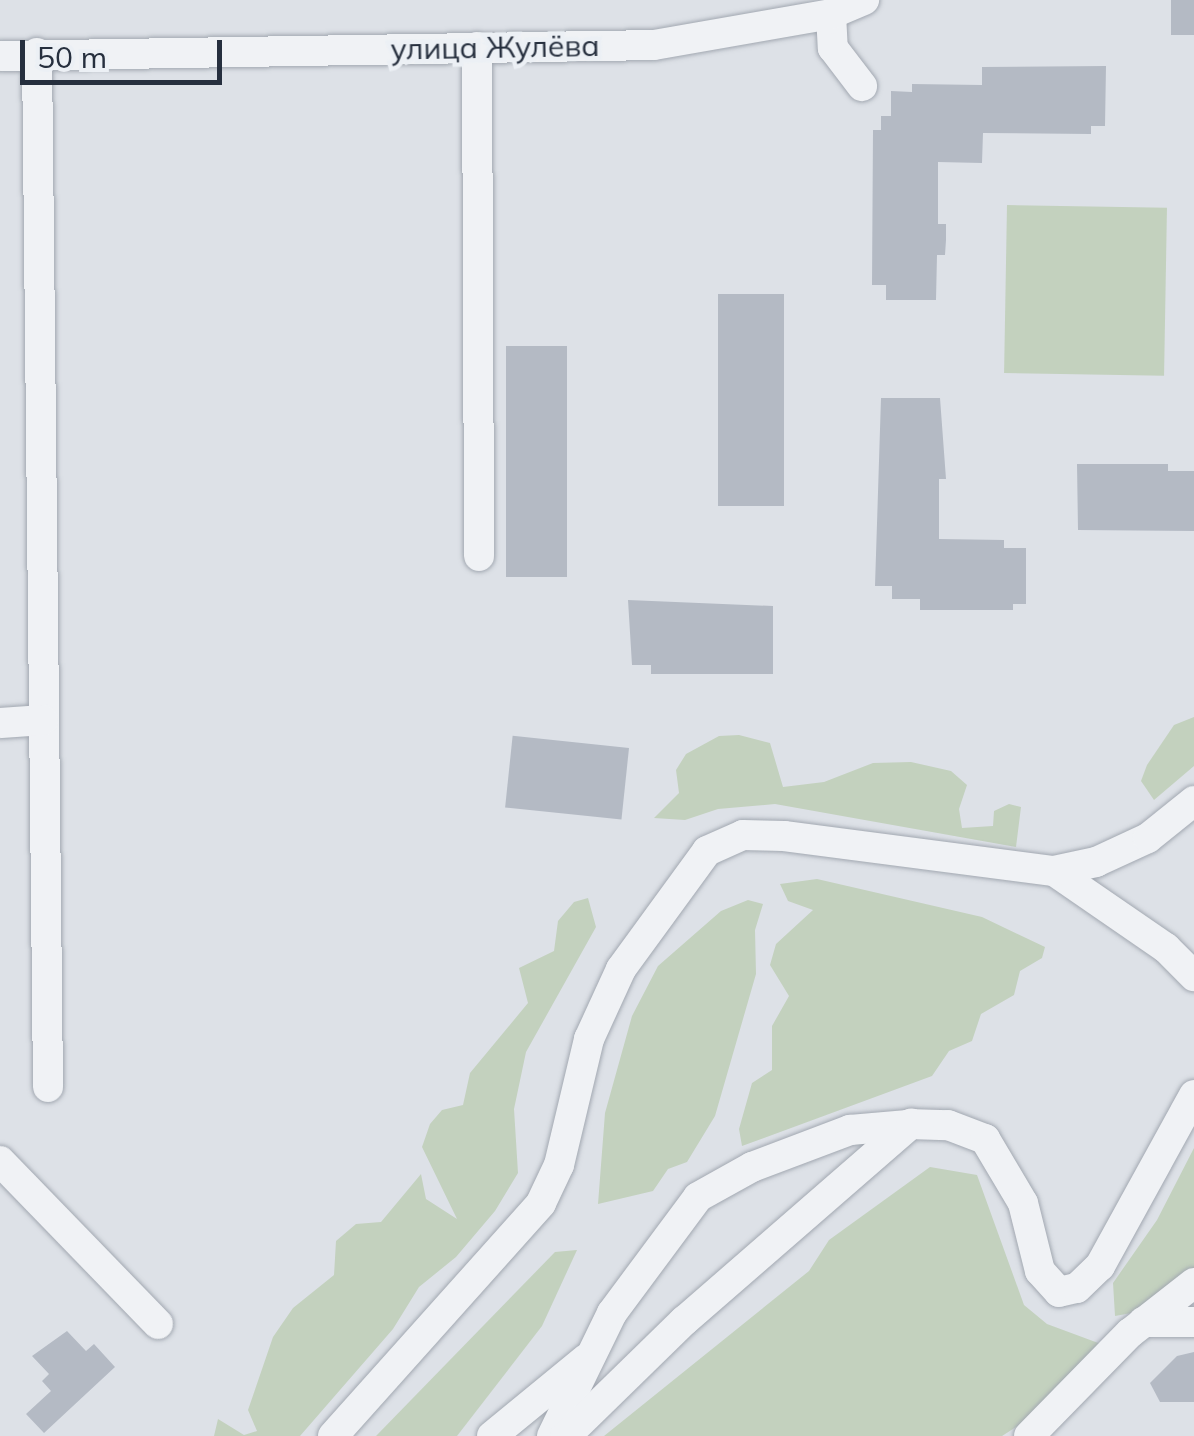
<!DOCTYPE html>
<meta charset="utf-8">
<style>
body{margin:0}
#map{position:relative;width:1194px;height:1436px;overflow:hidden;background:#dde1e7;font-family:Mulish,sans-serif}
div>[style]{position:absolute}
.green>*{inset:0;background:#c3d1be;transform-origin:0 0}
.building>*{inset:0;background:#b4bac4;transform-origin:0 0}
.roads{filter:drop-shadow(0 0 2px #a2a8b1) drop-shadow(0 0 2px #a2a8b1)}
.minor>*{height:30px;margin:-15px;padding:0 15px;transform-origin:15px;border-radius:15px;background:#f0f2f5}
span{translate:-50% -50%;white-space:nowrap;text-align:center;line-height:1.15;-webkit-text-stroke:9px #ecf0f5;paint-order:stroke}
.street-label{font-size:30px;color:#262f3e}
.scale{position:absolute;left:20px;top:40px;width:202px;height:45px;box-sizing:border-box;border:5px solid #262f3e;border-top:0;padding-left:12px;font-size:30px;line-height:35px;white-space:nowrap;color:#262f3e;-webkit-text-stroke:8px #ecf0f5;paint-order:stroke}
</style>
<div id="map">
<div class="green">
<i style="left:1007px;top:205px;width:160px;height:168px;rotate:1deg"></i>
<i style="clip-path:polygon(1194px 717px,1194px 766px,1154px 800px,1141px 781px,1147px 765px,1174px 725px)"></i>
<i style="clip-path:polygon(739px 735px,770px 743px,783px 787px,824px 782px,873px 763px,911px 762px,951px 771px,967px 785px,959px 809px,962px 828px,993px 826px,994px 811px,1009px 804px,1021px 807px,1016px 847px,775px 804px,718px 809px,685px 820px,654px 818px,679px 793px,676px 770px,686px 754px,719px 736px)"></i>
<i style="clip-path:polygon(817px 879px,982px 917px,1045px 947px,1042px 958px,1020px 971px,1014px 995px,981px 1014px,972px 1041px,949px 1051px,932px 1076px,742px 1146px,739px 1129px,752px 1083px,772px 1070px,772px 1026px,789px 996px,770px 965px,776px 944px,813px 910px,788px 901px,780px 884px)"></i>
<i style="clip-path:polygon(588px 898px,596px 927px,526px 1052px,514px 1109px,518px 1173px,495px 1211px,456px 1257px,419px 1287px,393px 1329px,300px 1436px,214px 1436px,218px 1419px,244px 1435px,257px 1431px,248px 1410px,273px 1337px,293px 1308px,334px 1275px,336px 1241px,356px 1224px,381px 1222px,421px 1174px,426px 1199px,457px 1219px,422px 1147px,430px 1124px,442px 1110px,463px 1105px,470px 1073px,528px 1003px,519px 968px,554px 951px,558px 921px,574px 902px)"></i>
<i style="clip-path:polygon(748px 900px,763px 904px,755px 930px,756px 974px,715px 1116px,687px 1162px,668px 1169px,653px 1191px,598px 1204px,605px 1113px,632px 1016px,658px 966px,721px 911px)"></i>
<i style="clip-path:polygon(1194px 1148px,1194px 1287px,1164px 1307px,1115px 1316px,1113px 1283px,1157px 1220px)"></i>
<i style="clip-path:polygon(930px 1167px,977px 1175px,1024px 1305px,1047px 1324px,1109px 1347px,1046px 1408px,1002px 1436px,604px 1436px,809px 1271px,829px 1240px)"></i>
<i style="clip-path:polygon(577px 1250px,542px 1326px,457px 1436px,376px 1436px,555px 1252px)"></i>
</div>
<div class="building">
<i style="left:1171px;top:0;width:23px;height:35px"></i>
<i style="clip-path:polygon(1106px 66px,1105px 126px,1091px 126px,1091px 134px,983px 133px,982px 163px,938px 162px,938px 224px,946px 224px,946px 240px,945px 255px,937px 255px,936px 300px,886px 300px,886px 285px,872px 285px,873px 130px,881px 130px,881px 116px,891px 116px,891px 91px,912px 92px,912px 84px,982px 85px,982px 67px)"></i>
<i style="left:718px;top:294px;width:66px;height:212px"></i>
<i style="left:506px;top:346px;width:61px;height:231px"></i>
<i style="clip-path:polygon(881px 398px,940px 398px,946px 479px,939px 479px,939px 539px,1004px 540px,1004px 548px,1026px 548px,1026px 604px,1013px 604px,1013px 610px,920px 610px,920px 599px,892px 599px,892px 586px,875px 586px)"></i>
<i style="clip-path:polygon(1077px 464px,1168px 464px,1168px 471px,1194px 471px,1194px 531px,1078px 530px)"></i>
<i style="clip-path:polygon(628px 600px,773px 606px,773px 674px,651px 674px,651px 665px,632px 665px)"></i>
<i style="left:629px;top:748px;width:72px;height:117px;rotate:96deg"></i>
<i style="clip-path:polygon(67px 1331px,86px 1351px,94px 1344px,115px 1367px,44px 1433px,26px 1414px,51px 1391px,42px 1381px,49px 1374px,32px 1356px)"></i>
<i style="clip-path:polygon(1194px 1352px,1194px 1402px,1160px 1402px,1150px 1383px,1177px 1356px)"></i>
</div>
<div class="roads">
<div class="minor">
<i style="left:831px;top:14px;width:34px;rotate:87deg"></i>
<i style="left:833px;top:48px;width:48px;rotate:52.7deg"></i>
<i style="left:477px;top:47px;width:509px;rotate:89.77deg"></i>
<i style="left:37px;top:53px;width:1034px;rotate:89.39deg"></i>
<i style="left:0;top:56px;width:654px;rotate:-0.96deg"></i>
<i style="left:654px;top:45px;width:180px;rotate:-9.9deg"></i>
<i style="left:831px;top:14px;width:36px;rotate:-23deg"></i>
<i style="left:0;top:723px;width:43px;rotate:-4deg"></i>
<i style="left:1054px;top:871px;width:136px;rotate:34.5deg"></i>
<i style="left:1166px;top:948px;width:40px;rotate:45deg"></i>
<i style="left:0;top:1161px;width:227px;rotate:45.9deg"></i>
<i style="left:1143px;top:1322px;width:51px"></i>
<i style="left:333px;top:1436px;width:312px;rotate:-48.2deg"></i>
<i style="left:541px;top:1203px;width:42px;rotate:-64.7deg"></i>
<i style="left:559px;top:1165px;width:130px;rotate:-76.6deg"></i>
<i style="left:589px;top:1039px;width:77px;rotate:-65.4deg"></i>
<i style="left:621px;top:969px;width:146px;rotate:-53.9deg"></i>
<i style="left:707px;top:851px;width:39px;rotate:-24deg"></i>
<i style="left:743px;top:835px;width:41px;rotate:1.4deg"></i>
<i style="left:784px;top:836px;width:272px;rotate:7.4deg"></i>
<i style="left:1054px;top:871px;width:43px;rotate:-12.1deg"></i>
<i style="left:1096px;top:862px;width:57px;rotate:-24.8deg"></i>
<i style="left:1148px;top:838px;width:59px;rotate:-38.8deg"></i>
<i style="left:492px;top:1436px;width:122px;rotate:-39.3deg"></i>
<i style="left:552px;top:1436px;width:137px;rotate:-64deg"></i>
<i style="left:612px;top:1313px;width:144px;rotate:-53.4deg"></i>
<i style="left:698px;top:1197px;width:62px;rotate:-29.1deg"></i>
<i style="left:752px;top:1167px;width:105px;rotate:-20.7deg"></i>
<i style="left:850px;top:1130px;width:58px;rotate:-4.9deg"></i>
<i style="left:566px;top:1436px;width:165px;rotate:-44.3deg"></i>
<i style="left:684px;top:1321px;width:301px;rotate:-41deg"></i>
<i style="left:911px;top:1124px;width:37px;rotate:2deg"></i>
<i style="left:948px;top:1125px;width:40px;rotate:21deg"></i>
<i style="left:985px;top:1139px;width:74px;rotate:59.3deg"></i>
<i style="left:1023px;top:1203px;width:70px;rotate:76deg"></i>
<i style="left:1040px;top:1271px;width:28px;rotate:48deg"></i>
<i style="left:1059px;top:1292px;width:18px;rotate:-13deg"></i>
<i style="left:1077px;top:1288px;width:32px;rotate:-44deg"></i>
<i style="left:1100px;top:1266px;width:195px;rotate:-61.2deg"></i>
<i style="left:1029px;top:1436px;width:144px;rotate:-45.6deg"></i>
<i style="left:1130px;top:1333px;width:81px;rotate:-38deg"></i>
</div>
</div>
<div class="street-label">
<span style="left:495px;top:47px;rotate:-1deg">улица Жулёва</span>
</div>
<div class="scale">50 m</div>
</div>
